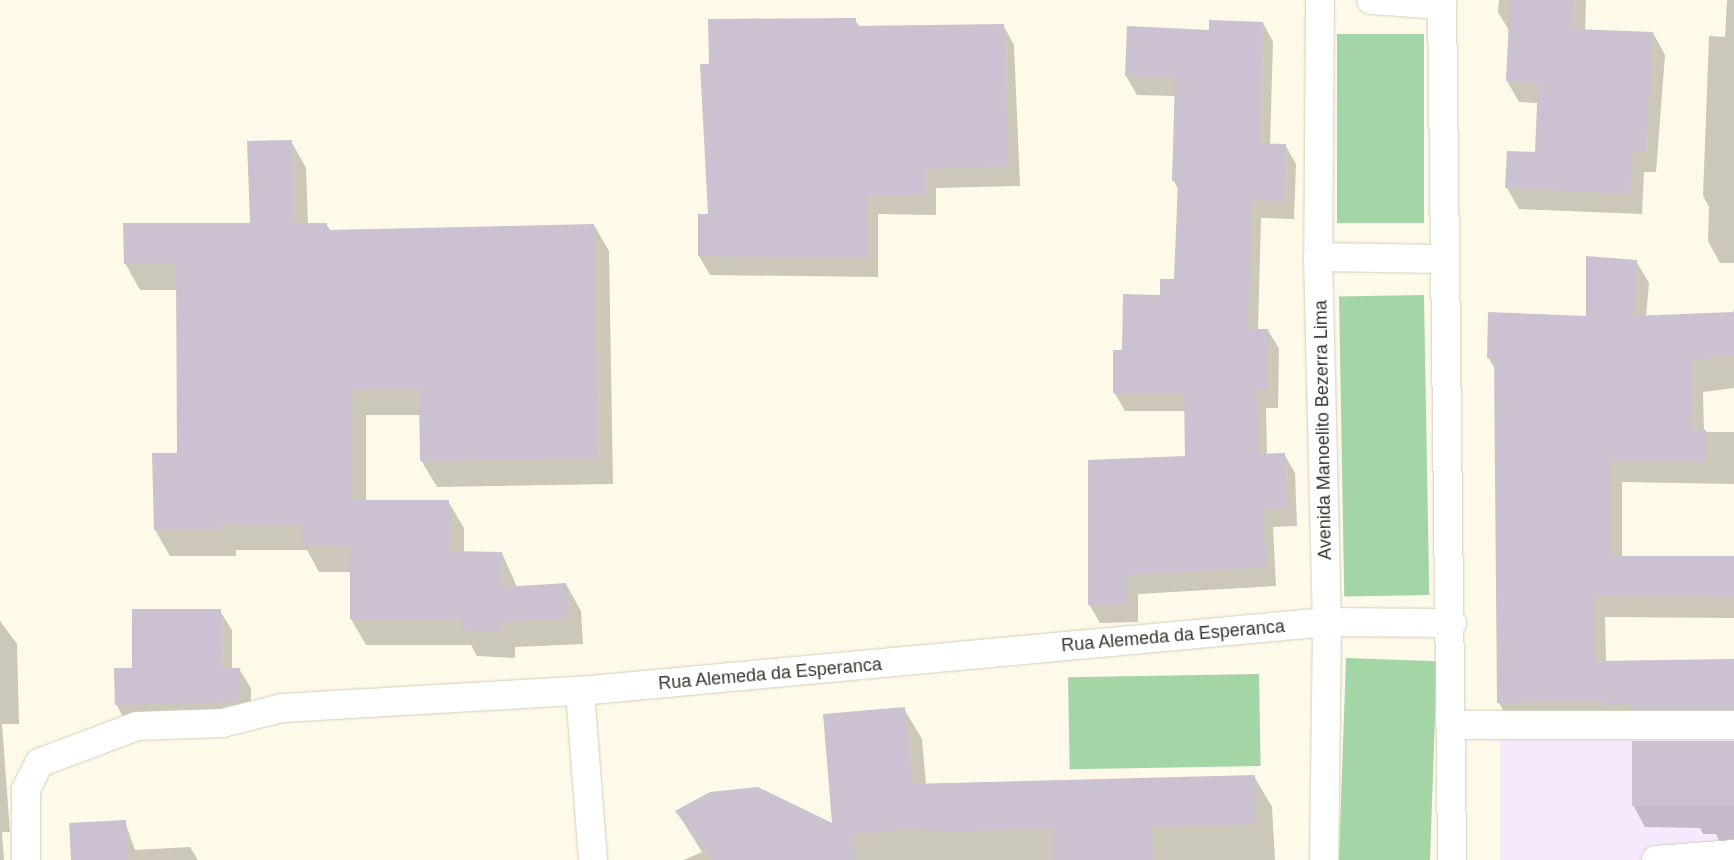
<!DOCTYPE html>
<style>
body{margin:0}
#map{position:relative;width:1734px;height:860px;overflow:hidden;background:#fef9e8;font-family:Arial,sans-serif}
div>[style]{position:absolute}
.medical>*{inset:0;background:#f7e9fd;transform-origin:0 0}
.green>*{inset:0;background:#a3d5a6;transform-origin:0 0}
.shadow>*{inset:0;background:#0003}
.building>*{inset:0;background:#cbc1d0;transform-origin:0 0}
.roads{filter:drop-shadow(0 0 1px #d2cebd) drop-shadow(0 0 1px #d2cebd)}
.minor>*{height:28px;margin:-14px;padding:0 14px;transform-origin:14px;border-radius:14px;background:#fff}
span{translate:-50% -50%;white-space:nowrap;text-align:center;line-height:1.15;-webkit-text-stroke:4px #fff;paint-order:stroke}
.street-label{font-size:18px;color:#37352f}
</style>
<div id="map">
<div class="medical">
<i style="left:1734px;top:738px;width:122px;height:234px;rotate:90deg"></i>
</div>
<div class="green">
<i style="left:1337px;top:34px;width:87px;height:189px"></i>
<i style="left:1424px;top:295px;width:300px;height:85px;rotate:89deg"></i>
<i style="left:1346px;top:658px;width:91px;height:202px;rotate:2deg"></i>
<i style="left:1259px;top:674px;width:92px;height:191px;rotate:89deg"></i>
</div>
<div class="shadow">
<i style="clip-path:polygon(1499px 0,1586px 0,1585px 31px,1653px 33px,1665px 55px,1656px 172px,1644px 172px,1642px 214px,1519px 209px,1507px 188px,1537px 153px,1539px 103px,1519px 102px,1507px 81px,1510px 32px,1498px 12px)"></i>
<i style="clip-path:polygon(1727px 0,1734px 0,1734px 263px,1720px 263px,1708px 241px,1709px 207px,1703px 196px,1709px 36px,1725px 37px)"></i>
<i style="clip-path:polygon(855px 20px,860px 27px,1003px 25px,1014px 45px,1020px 186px,936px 188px,936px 215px,878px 214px,878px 277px,710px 275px,699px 256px,709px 215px,711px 65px)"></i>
<i style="clip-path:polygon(1263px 23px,1273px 42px,1270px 145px,1285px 145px,1296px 164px,1294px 219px,1261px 218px,1258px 330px,1268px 330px,1279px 349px,1278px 408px,1266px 408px,1267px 455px,1284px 454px,1295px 473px,1297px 526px,1273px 527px,1276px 586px,1138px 594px,1138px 622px,1100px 623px,1089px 604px,1186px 458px,1186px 411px,1125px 411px,1114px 392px,1123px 351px,1175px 280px,1179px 190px,1173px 180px,1176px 96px,1137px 95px,1126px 76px,1128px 28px,1210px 31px)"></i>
<i style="clip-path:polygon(291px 141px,306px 168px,308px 224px,326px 224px,331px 231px,594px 225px,609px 251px,613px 484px,437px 487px,421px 460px,421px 415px,366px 415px,366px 501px,448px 501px,464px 528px,464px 552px,502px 553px,517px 587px,566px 584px,581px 611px,583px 644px,515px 647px,515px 658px,477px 656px,471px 645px,366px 645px,351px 619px,351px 572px,319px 572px,307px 550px,236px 550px,236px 556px,170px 556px,155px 530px,178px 454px,177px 290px,140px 290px,125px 263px,251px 224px)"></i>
<i style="clip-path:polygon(1636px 261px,1649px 283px,1646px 317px,1733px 313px,1734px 308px,1734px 388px,1703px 392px,1704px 432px,1734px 432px,1734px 484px,1622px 482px,1622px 557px,1734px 558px,1734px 618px,1605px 617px,1606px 662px,1734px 660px,1734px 731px,1511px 724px,1499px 703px,1496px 371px,1488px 357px,1587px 317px)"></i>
<i style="clip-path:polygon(220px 611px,232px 630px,232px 669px,239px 669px,251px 688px,251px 721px,127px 724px,116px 704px)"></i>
<i style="clip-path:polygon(0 621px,17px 644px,19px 724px,2px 724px,10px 832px,2px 832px,4px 860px,0 860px)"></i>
<i style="clip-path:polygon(904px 709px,922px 739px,926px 784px,1254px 776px,1272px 807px,1275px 860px,684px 860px,702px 852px,677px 812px,834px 825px)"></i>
<i style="clip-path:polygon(1734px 742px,1734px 860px,1727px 860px,1716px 834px,1703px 834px,1700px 828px,1645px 827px,1633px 805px)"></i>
<i style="clip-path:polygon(125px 822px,135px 850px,190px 847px,198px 860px,73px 860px)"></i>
</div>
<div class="building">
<i style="clip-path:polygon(1510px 0,1573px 0,1572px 29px,1653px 32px,1645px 152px,1632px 151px,1630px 194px,1505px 188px,1507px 151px,1535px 152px,1538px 83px,1506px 81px)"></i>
<i style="clip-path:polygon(856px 18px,856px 26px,1004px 24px,1009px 166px,926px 169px,926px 196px,868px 195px,868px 258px,698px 256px,698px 214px,708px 214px,700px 64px,709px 64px,708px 19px)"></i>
<i style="clip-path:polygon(1209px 20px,1263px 22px,1259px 143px,1286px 144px,1284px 201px,1251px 200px,1248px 329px,1268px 329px,1268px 390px,1256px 389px,1258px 454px,1285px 453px,1287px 508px,1263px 509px,1266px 567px,1128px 575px,1128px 604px,1088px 605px,1088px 460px,1185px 456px,1184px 393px,1113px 393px,1113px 350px,1122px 350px,1123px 294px,1160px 295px,1160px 279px,1174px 279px,1178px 181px,1172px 181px,1175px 78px,1125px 76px,1127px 26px,1209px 30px)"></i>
<i style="clip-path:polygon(292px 140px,294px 223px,327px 223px,327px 230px,594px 224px,598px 458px,420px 461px,419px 389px,352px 389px,352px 500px,449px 500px,449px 551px,502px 552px,502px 587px,566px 583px,569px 618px,501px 622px,501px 632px,461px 630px,461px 619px,350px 619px,350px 546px,303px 546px,302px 525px,222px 524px,222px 530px,154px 530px,152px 453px,177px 453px,176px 264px,124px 264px,123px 223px,250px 223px,247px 141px)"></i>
<i style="clip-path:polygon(1586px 256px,1637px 260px,1633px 316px,1734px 312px,1734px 355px,1691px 361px,1692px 430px,1706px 430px,1706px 462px,1610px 461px,1610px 556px,1734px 556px,1734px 597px,1593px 596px,1595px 661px,1734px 659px,1734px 709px,1632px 709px,1632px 704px,1603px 705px,1603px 701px,1497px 703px,1494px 358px,1487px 358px,1488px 312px,1586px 316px)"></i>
<i style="clip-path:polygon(132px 609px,221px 609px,222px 668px,240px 668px,240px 702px,115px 705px,114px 668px,132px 668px)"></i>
<i style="clip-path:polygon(905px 707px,912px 784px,1255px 775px,1256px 824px,1152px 827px,1153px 860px,1054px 860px,1053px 829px,923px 832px,922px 828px,853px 834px,856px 860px,713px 860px,675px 811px,710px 792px,758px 787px,832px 823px,823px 714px)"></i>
<i style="left:1632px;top:741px;width:102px;height:65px"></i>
<i style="left:126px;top:820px;width:40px;height:57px;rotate:87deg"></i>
</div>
<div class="roads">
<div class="minor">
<i style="left:1320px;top:0;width:257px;rotate:90.4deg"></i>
<i style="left:1318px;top:257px;width:365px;rotate:88.6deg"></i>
<i style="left:1327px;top:622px;width:238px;rotate:90.7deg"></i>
<i style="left:1371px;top:0;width:71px;rotate:4deg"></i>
<i style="left:1442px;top:0;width:860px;rotate:89.33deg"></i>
<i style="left:1318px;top:257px;width:126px;rotate:0.9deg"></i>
<i style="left:580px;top:691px;width:169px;rotate:85.6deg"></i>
<i style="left:1452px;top:725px;width:282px"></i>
<i style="left:26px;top:860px;width:71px;rotate:-90deg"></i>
<i style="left:26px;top:789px;width:29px;rotate:-63deg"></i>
<i style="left:39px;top:763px;width:105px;rotate:-20.7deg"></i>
<i style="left:137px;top:726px;width:85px;rotate:-2deg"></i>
<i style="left:222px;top:723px;width:62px;rotate:-14deg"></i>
<i style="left:282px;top:708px;width:298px;rotate:-3.3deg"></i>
<i style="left:580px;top:691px;width:750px;rotate:-5.28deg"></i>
<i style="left:1327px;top:622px;width:125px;rotate:0.5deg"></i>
<i style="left:1656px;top:860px;width:78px;rotate:-4.4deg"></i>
</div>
</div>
<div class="street-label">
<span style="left:1323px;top:430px;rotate:-91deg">Avenida Manoelito Bezerra Lima</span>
<span style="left:1173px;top:636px;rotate:-5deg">Rua Alemeda da Esperanca</span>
<span style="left:770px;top:674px;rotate:-5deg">Rua Alemeda da Esperanca</span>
</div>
</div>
